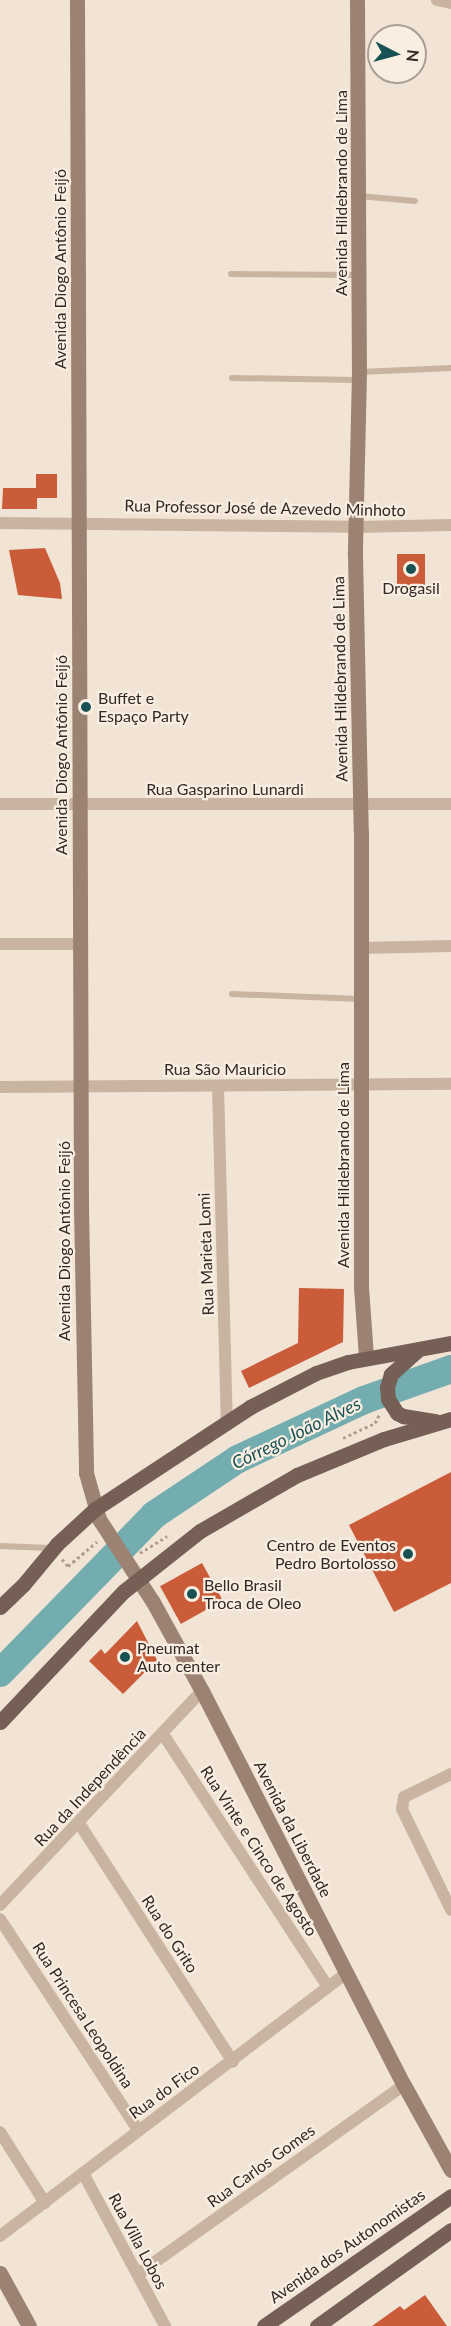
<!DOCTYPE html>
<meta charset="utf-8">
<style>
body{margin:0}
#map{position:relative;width:451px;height:2326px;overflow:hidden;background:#f1e4d5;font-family:Lato,sans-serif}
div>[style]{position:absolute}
.river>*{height:28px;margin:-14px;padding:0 14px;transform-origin:14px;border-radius:14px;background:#74adaf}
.building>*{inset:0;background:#ca5c3a;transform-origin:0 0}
.path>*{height:3px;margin-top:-1.5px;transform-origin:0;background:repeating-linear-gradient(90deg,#b59d8c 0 3px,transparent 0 6px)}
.lane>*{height:6px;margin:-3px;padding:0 3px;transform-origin:3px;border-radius:3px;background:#c9b3a1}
.street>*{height:12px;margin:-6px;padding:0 6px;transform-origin:6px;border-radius:6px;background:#c9b3a1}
.secondary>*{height:15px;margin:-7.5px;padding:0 7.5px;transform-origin:7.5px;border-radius:7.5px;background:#9c8273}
.primary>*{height:15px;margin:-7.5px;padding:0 7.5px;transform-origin:7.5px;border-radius:7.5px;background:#765f55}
.dots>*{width:16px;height:16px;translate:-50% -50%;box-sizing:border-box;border:3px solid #f9eee1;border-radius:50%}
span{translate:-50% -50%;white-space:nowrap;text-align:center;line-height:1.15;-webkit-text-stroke:4.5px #f9eee1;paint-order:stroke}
.street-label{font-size:16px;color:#332924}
.poi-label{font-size:16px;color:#332924}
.left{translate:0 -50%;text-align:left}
.right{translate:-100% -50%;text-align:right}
.water-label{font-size:18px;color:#195255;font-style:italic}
.north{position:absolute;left:367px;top:24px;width:60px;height:60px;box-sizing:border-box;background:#f9eee1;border:2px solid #aa9f95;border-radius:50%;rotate:96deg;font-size:16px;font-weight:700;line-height:24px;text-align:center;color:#332924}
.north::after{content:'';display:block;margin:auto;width:21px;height:27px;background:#195255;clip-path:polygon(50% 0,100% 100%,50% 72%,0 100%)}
</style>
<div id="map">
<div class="river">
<i style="left:0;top:1673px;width:221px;rotate:-45.7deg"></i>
<i style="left:154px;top:1515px;width:101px;rotate:-33.7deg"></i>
<i style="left:238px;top:1459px;width:139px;rotate:-25.1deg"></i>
<i style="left:364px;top:1400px;width:92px;rotate:-19.6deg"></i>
</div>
<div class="building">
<i style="clip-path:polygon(36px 474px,57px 474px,57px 498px,37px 498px,37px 509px,2px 509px,3px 488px,36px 488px)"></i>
<i style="clip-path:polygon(45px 548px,60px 583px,62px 599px,18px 595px,9px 550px)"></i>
<i style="left:397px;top:554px;width:28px;height:31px"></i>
<i style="clip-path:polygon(299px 1288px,344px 1289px,343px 1342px,249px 1388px,241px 1371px,298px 1343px)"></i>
<i style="clip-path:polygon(451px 1472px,451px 1583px,394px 1612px,349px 1525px)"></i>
<i style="left:202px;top:1563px;width:43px;height:48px;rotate:61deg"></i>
<i style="clip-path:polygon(137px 1621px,157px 1660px,123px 1694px,89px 1661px,101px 1649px,105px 1654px)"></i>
<i style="clip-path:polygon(425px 2295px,447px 2326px,372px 2326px,400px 2306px,404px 2310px)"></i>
</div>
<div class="path">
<i style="left:343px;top:1438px;width:35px;rotate:-25deg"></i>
<i style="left:375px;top:1423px;width:9px;rotate:-63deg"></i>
<i style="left:140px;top:1553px;width:32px;rotate:-32deg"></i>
<i style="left:62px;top:1559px;width:9px;rotate:49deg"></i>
<i style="left:68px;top:1566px;width:38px;rotate:-40deg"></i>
</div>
<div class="lane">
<i style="left:359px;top:196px;width:56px;rotate:5.1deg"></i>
<i style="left:231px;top:274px;width:127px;rotate:0.5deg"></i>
<i style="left:360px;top:372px;width:91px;rotate:-2.5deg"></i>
<i style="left:232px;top:378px;width:126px;rotate:0.9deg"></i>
<i style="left:232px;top:994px;width:128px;rotate:2.2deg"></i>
<i style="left:0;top:1546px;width:50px;rotate:2.3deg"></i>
</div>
<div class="street">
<i style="left:437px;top:0;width:14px;rotate:12deg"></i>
<i style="left:0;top:523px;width:356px;rotate:0.6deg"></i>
<i style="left:356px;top:527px;width:95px;rotate:-1.2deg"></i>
<i style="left:0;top:804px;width:451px"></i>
<i style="left:0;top:944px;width:79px"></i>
<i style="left:361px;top:948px;width:90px;rotate:-1.3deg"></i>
<i style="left:218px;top:1086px;width:335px;rotate:88.5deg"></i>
<i style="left:0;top:1087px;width:451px;rotate:-0.4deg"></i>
<i style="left:163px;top:1734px;width:302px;rotate:56.9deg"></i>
<i style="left:451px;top:1774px;width:52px;rotate:153.9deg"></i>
<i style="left:404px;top:1797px;width:12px;rotate:99deg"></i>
<i style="left:402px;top:1809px;width:112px;rotate:64.1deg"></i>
<i style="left:79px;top:1823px;width:284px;rotate:57.2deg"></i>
<i style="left:0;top:1905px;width:294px;rotate:-46.7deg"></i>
<i style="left:0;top:1919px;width:252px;rotate:56.8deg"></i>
<i style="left:0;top:2132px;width:84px;rotate:57.6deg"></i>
<i style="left:83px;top:2173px;width:174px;rotate:61.8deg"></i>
<i style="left:0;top:2236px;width:435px;rotate:-37.2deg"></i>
<i style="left:138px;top:2274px;width:326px;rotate:-35.4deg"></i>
</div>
<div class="secondary">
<i style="left:77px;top:0;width:1207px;rotate:89.81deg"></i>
<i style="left:81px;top:1207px;width:266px;rotate:88.9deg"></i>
<i style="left:86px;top:1473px;width:48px;rotate:74.2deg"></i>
<i style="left:99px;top:1519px;width:99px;rotate:57deg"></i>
<i style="left:153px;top:1602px;width:102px;rotate:61.2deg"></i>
<i style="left:202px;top:1691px;width:443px;rotate:62.9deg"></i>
<i style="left:404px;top:2085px;width:97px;rotate:61.1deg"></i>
<i style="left:357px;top:0;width:372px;rotate:89.7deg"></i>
<i style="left:359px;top:372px;width:183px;rotate:91.3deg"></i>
<i style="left:355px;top:555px;width:277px;rotate:88.8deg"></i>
<i style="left:361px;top:832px;width:455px;rotate:90deg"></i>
<i style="left:361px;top:1287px;width:70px;rotate:85.9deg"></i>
<i style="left:0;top:2273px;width:60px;rotate:61.3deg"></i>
</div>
<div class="primary">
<i style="left:419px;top:1349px;width:38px;rotate:138deg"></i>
<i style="left:391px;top:1374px;width:14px;rotate:107deg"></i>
<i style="left:387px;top:1387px;width:12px;rotate:85deg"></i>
<i style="left:388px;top:1399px;width:17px;rotate:57deg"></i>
<i style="left:397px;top:1413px;width:7px;rotate:27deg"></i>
<i style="left:403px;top:1416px;width:33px;rotate:9deg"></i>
<i style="left:0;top:1607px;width:32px;rotate:-44deg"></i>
<i style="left:23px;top:1585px;width:53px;rotate:-50.3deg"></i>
<i style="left:57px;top:1544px;width:52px;rotate:-42.6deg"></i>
<i style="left:95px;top:1509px;width:186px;rotate:-33.3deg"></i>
<i style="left:250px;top:1407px;width:74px;rotate:-27.3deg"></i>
<i style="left:316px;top:1373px;width:34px;rotate:-19deg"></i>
<i style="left:348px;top:1362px;width:105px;rotate:-10.5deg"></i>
<i style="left:0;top:1722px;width:180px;rotate:-46.6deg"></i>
<i style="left:124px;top:1591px;width:97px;rotate:-38.3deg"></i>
<i style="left:200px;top:1531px;width:112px;rotate:-30deg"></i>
<i style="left:297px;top:1475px;width:94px;rotate:-22.5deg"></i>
<i style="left:384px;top:1439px;width:70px;rotate:-16.6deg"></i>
<i style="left:264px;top:2326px;width:228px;rotate:-34.8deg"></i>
<i style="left:317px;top:2326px;width:165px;rotate:-35.6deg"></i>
</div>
<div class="dots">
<i style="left:411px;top:569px;background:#195255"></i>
<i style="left:86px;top:707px;background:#195255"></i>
<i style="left:408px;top:1554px;background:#195255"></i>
<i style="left:192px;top:1594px;background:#195255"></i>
<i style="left:125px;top:1657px;background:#195255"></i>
</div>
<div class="street-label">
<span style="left:341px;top:193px;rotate:-90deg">Avenida Hildebrando de Lima</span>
<span style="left:60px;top:269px;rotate:-90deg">Avenida Diogo Antônio Feijó</span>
<span style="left:265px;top:508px;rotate:1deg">Rua Professor José de Azevedo Minhoto</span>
<span style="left:340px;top:679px;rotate:-91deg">Avenida Hildebrando de Lima</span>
<span style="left:61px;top:755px;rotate:-90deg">Avenida Diogo Antônio Feijó</span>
<span style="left:225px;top:789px">Rua Gasparino Lunardi</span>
<span style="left:225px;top:1069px">Rua São Mauricio</span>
<span style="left:343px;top:1165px;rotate:-90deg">Avenida Hildebrando de Lima</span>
<span style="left:64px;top:1241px;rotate:-90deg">Avenida Diogo Antônio Feijó</span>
<span style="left:206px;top:1254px;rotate:-92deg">Rua Marieta Lomi</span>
<span style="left:90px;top:1787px;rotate:-47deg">Rua da Independência</span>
<span style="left:293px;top:1829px;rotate:63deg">Avenida da Liberdade</span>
<span style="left:259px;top:1851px;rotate:57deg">Rua Vinte e Cinco de Agosto</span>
<span style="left:170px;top:1934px;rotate:57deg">Rua do Grito</span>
<span style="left:83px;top:2015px;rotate:57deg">Rua Princesa Leopoldina</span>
<span style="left:164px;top:2091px;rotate:-36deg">Rua do Fico</span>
<span style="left:261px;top:2166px;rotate:-36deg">Rua Carlos Gomes</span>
<span style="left:138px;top:2241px;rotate:62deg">Rua Villa Lobos</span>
<span style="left:347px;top:2246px;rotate:-35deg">Avenida dos Autonomistas</span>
</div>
<div class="poi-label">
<span style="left:411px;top:588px">Drogasil</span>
<span class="left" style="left:98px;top:707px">Buffet e<br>Espaço Party</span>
<span class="right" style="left:396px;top:1554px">Centro de Eventos<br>Pedro Bortolosso</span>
<span class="left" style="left:204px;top:1594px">Bello Brasil<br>Troca de Oleo</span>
<span class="left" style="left:137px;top:1657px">Pneumat<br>Auto center</span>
</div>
<div class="water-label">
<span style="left:296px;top:1433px;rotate:-26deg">Córrego João Alves</span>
</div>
<div class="north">N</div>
</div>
